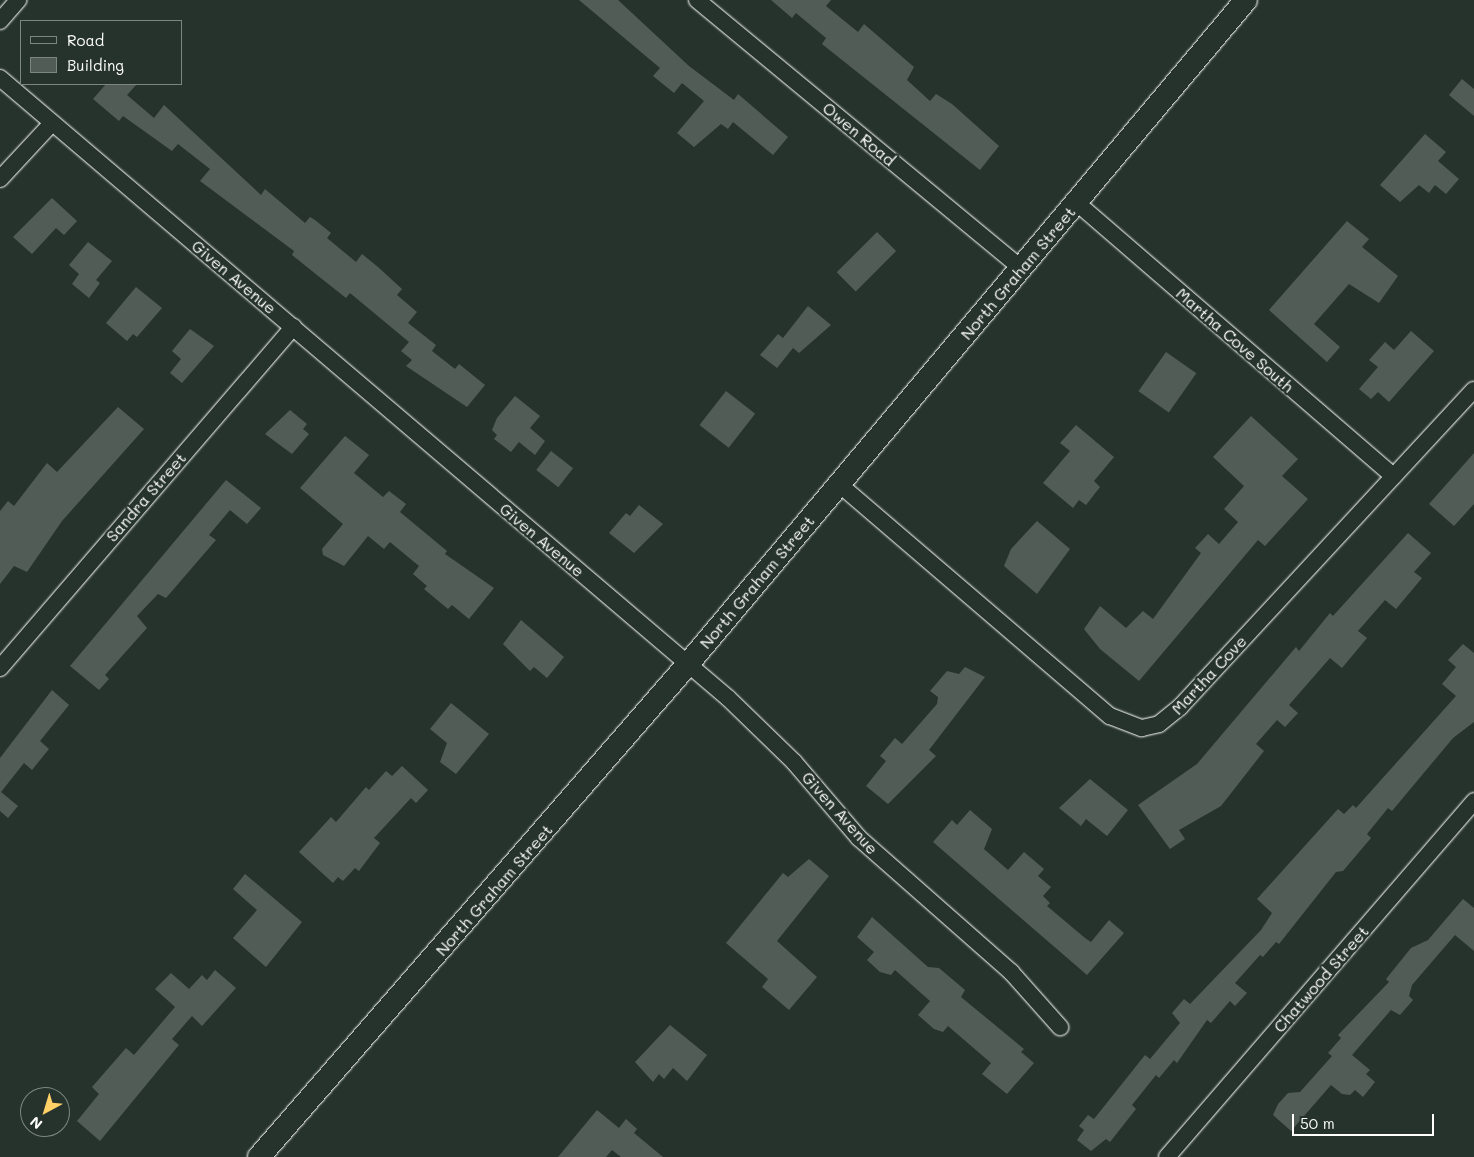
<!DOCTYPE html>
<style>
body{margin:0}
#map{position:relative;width:1474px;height:1157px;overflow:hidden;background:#26332d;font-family:Mali,sans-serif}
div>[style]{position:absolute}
.building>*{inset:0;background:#515c57;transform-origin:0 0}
.roads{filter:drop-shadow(0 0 1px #fff) drop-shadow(0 0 1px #fff)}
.minor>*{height:16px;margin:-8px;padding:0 8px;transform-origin:8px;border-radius:8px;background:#26332d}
.secondary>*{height:22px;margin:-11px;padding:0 11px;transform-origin:11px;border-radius:11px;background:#26332d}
span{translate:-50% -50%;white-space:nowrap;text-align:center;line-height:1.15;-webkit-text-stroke:4.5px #26332d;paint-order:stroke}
.street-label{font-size:16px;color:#fff}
.legend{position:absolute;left:20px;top:20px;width:162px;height:65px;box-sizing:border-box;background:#26332d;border:1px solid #7d8581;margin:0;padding:6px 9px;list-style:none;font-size:15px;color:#fff}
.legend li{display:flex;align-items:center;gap:10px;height:25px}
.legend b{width:25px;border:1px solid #7d8581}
.north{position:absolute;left:20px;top:1087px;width:50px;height:50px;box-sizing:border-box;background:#26332d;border:1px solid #7d8581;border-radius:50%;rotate:219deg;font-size:14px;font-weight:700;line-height:20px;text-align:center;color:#fff}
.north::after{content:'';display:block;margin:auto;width:18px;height:22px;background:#ffd166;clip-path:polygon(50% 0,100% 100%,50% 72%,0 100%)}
.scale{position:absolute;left:1292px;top:1114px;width:142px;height:22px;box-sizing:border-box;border:2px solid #fff;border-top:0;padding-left:6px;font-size:15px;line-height:18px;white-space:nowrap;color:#fff;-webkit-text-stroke:4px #26332d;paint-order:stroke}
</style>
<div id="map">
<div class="building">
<i style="clip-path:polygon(579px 0,618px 0,689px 66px,734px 100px,738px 94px,788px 137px,773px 155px,733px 122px,728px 129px,721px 124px,694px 147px,677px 133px,704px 101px,682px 83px,674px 93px,653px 76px,660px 68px)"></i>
<i style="clip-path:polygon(771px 0,831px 0,826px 6px,858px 32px,864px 24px,914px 67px,907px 80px,930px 101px,936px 94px,952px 104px,999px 146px,980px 170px,822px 44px,826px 38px,796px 13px,792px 18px)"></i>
<i style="clip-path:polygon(1462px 79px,1474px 89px,1474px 116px,1449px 95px)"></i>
<i style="clip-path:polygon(106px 84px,137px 84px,127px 95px,154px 118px,164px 105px,261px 195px,265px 189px,305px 223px,310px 217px,315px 220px,331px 233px,327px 238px,356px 262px,362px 254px,378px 267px,402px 289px,397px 295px,417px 312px,408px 323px,436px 345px,432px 351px,455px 369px,459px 364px,485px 385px,467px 407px,406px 366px,412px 360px,401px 351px,409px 342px,350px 293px,346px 298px,317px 275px,292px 255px,294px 251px,200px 181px,210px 169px,178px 144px,172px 151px,123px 116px,119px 121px,93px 99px)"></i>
<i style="clip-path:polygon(1425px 134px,1446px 152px,1438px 161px,1459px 179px,1446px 194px,1435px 185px,1429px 193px,1419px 185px,1400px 202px,1380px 185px)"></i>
<i style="clip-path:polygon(52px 198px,77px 221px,64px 235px,56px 228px,32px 254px,13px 237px)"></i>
<i style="clip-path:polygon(1347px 221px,1369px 239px,1362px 247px,1398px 276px,1379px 303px,1349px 284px,1314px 324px,1340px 347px,1327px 362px,1269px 310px)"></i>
<i style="left:877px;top:232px;width:27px;height:57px;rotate:45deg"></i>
<i style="clip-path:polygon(88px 242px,112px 261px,96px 280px,100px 283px,89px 298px,72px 284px,79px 274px,69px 265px)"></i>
<i style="clip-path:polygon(136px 287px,162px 308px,137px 337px,133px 334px,127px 341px,106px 323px)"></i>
<i style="clip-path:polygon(808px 306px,831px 325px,799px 353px,793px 348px,777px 368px,760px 355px,778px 334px,783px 338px)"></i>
<i style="clip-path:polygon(190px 329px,214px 346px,182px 383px,170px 373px,181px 359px,172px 351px)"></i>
<i style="clip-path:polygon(1411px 331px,1434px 351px,1389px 402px,1378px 392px,1371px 399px,1359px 389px,1378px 367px,1369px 360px,1385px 342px,1394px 350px)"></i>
<i style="left:1166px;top:352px;width:37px;height:48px;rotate:35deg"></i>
<i style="left:726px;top:391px;width:37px;height:43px;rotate:38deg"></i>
<i style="clip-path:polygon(515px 396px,540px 416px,530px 428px,545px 441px,535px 455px,519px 442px,511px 452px,494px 439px,497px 435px,492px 430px,497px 418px)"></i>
<i style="clip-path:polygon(118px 407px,144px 429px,62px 521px,27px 572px,14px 566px,0 584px,0 511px,8px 501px,14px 506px,47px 463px,57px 472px)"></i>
<i style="clip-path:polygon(290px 410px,307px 424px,303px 429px,309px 434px,292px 454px,265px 434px)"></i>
<i style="clip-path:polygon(1251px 416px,1298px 459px,1282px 476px,1308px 499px,1265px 546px,1258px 540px,1139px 681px,1100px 649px,1084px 629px,1100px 606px,1126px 628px,1143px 611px,1153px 619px,1201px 553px,1195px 548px,1208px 534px,1219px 544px,1238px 522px,1224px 509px,1244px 486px,1213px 457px)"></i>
<i style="clip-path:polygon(1076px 425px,1114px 457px,1094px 481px,1100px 487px,1086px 505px,1079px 500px,1073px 508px,1043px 483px,1070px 451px,1060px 443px)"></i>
<i style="clip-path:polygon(345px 436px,369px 455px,354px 473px,383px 497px,389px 491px,406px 504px,400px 512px,447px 551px,445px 554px,494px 588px,469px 619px,452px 605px,448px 609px,424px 589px,427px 586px,413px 574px,419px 566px,390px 542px,384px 549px,368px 536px,344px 566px,323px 555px,322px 549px,343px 524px,300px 488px)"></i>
<i style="left:551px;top:451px;width:28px;height:24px;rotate:38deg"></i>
<i style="clip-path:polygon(1474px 453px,1474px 504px,1454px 526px,1429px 504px)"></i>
<i style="clip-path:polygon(226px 480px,261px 508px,247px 524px,230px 510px,209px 535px,216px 540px,166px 598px,158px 594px,137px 616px,147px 628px,105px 675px,109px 679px,99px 690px,70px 666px)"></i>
<i style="clip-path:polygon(639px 505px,663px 524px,634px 553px,609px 533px,626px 513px,630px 516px)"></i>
<i style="clip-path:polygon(1037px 521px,1070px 549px,1037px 594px,1004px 566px,1011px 549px)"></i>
<i style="clip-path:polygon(1408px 533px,1431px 553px,1414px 572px,1422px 578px,1396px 609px,1385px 600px,1358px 631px,1367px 638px,1342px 668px,1330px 658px,1289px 705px,1298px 713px,1285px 727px,1277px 720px,1256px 744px,1264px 751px,1221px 806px,1179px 830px,1185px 839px,1170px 849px,1138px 805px,1197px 764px,1296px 647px,1299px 651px,1330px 613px,1333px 616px)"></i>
<i style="clip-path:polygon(521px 620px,564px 657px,547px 678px,534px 667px,530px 671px,503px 644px)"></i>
<i style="clip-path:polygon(1463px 644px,1474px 653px,1474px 722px,1453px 738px,1392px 811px,1388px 808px,1367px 834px,1371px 838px,1343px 871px,1336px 872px,1279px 944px,1276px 942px,1263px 957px,1260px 955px,1235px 983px,1247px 993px,1235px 1006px,1230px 1001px,1211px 1023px,1207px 1020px,1177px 1063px,1174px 1060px,1159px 1078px,1156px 1075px,1132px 1105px,1136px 1109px,1110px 1142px,1106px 1139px,1091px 1151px,1077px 1140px,1084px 1130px,1079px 1126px,1088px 1115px,1094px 1119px,1145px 1055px,1150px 1059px,1180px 1023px,1172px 1013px,1184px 999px,1190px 1004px,1261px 930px,1272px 913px,1257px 899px,1338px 809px,1344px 814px,1353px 805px,1356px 808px,1456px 696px,1442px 684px,1456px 667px,1448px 660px)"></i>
<i style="clip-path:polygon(965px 667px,985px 677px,929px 750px,936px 756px,888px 804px,866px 786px,886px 761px,880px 756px,895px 738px,902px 744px,937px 704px,938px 697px,930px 691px,947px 671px,959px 674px)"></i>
<i style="clip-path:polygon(52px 690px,69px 705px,40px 741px,49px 749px,32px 770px,24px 763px,1px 792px,18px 806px,8px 818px,0 811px,0 758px)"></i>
<i style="clip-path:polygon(451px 703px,489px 734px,456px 774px,440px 762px,447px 743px,430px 729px)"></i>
<i style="clip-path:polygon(402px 766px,428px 790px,416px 803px,411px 798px,374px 838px,380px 843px,359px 871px,355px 868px,343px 881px,338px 877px,333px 883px,299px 852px,331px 817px,336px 822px,366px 787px,369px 790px,386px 771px,392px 776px)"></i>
<i style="clip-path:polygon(1090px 779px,1128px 810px,1107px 836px,1086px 819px,1081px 826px,1059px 808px)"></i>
<i style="clip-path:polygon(970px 810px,992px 829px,984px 849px,1008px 870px,1024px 852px,1044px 869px,1038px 876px,1051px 887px,1043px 896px,1050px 903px,1047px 906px,1085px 938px,1091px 942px,1109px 920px,1124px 933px,1087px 975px,933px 842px,952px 820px,957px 825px)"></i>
<i style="clip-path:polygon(809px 859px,829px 876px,777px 941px,817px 977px,789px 1010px,762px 987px,768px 979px,726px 943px,783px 873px,788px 877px)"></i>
<i style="clip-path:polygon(245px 874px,302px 922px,266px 967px,233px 938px,257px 910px,233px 889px)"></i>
<i style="clip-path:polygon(1463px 899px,1474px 908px,1474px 951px,1455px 935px,1412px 985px,1409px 996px,1413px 1000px,1400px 1015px,1391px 1010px,1352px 1055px,1370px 1070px,1366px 1074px,1375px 1082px,1363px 1097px,1355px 1090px,1350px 1095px,1342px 1094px,1331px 1085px,1291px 1131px,1273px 1115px,1278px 1104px,1288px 1093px,1300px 1092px,1332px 1056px,1328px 1053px,1341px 1038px,1338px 1035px,1389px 982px,1386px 979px,1411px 948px,1428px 940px)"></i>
<i style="clip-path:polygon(872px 917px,928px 967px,939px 968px,965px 990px,961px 997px,1024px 1049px,1021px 1052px,1034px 1063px,1007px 1094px,982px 1074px,991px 1063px,948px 1026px,943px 1032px,934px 1029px,918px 1015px,930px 1001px,895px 970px,891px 975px,880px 972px,867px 960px,874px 952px,857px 937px)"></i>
<i style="clip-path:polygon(215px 970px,236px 988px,202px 1026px,192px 1016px,172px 1039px,179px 1045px,100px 1141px,77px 1121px,99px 1094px,92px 1087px,126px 1048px,134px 1055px,175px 1007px,155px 989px,171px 973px,189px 989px,202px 975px,207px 980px)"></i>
<i style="clip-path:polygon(670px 1025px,707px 1055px,687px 1081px,673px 1068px,664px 1079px,659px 1074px,653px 1082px,635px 1062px)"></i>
<i style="clip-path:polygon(597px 1110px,619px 1128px,626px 1119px,637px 1129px,634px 1133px,663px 1157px,621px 1157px,612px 1150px,606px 1157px,558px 1157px)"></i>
</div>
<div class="roads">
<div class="minor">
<i style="left:697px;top:0;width:422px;rotate:39.6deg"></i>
<i style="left:0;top:21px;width:28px;rotate:-49deg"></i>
<i style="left:0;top:78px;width:956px;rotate:40.42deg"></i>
<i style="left:728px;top:698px;width:92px;rotate:44.1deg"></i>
<i style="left:794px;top:762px;width:100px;rotate:49.5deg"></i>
<i style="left:859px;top:838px;width:203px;rotate:41.4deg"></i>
<i style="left:1011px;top:972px;width:74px;rotate:48.3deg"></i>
<i style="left:0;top:179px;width:76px;rotate:-47.1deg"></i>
<i style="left:1077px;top:203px;width:418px;rotate:40.8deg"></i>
<i style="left:839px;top:484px;width:357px;rotate:40.6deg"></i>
<i style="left:1110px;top:716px;width:34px;rotate:21deg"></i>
<i style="left:1142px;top:728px;width:17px;rotate:-13deg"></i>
<i style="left:1159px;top:724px;width:27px;rotate:-39deg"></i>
<i style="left:1180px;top:707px;width:432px;rotate:-47.2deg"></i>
<i style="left:0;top:668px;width:450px;rotate:-49.3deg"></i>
<i style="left:1167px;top:1157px;width:470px;rotate:-49.2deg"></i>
</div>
<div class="secondary">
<i style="left:259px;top:1157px;width:654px;rotate:-48.97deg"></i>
<i style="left:688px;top:664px;width:867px;rotate:-49.96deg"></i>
</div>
</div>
<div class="street-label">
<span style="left:859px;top:134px;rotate:40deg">Owen Road</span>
<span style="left:1018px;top:273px;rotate:-50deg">North Graham Street</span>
<span style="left:234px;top:277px;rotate:40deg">Given Avenue</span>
<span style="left:1235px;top:340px;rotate:41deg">Martha Cove South</span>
<span style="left:146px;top:497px;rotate:-49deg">Sandra Street</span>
<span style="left:542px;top:540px;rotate:40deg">Given Avenue</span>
<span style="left:757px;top:582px;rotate:-50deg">North Graham Street</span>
<span style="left:1209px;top:675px;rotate:-47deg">Martha Cove</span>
<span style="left:840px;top:813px;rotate:48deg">Given Avenue</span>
<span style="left:494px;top:890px;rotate:-49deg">North Graham Street</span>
<span style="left:1321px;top:979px;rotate:-49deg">Chatwood Street</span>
</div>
<ul class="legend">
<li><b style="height:6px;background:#26332d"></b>Road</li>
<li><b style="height:14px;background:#515c57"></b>Building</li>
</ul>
<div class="north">N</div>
<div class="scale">50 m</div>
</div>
